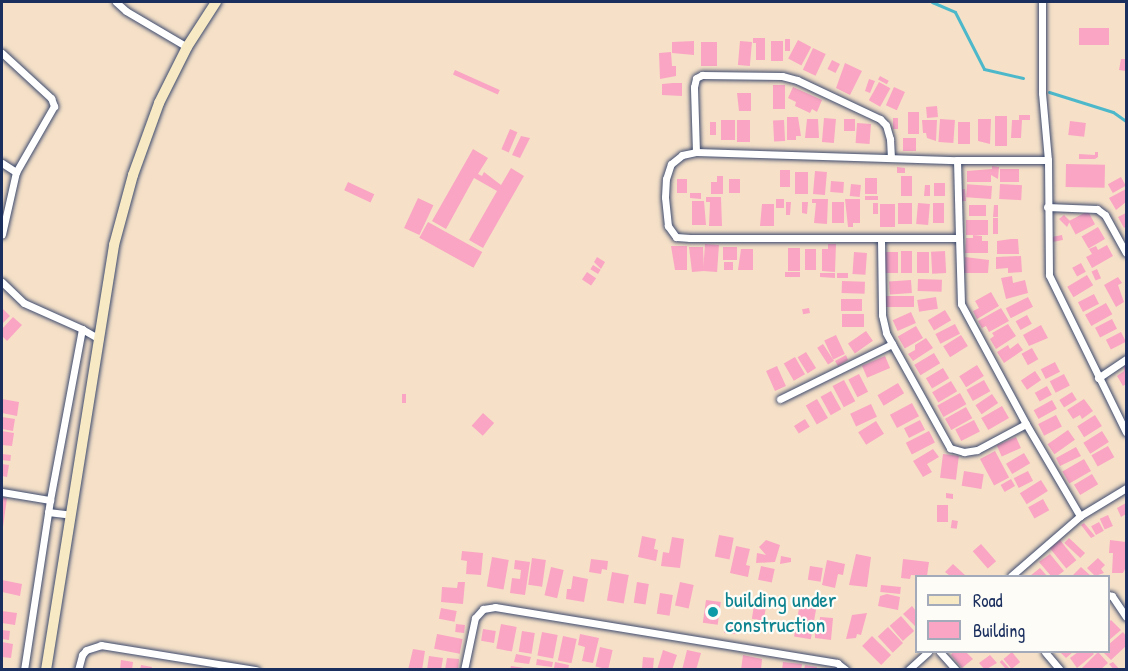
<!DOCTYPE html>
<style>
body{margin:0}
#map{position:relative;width:1128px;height:671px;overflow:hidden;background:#f6e1c8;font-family:"Patrick Hand",sans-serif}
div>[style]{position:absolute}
.stream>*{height:3px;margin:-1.5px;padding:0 1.5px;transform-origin:1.5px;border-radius:1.5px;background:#4eb8cb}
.building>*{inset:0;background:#faa5c3;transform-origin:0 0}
.roads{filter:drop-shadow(0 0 2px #3c4a6e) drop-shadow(0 0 2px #3c4a6e)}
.street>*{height:7px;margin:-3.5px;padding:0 3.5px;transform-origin:3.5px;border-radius:3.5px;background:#fff}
.secondary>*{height:10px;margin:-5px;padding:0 5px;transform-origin:5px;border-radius:5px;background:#f6e9c3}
.dots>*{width:16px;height:16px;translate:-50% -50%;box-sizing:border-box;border:3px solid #fdfcf7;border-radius:50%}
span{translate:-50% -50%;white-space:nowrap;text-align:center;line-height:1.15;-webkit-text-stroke:4.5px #fdfcf7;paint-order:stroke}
.culture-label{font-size:22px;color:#0d838f}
.left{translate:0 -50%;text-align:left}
.frame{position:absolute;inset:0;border:3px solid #1b2f5e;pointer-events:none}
.legend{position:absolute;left:915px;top:575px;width:195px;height:78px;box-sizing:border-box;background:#fdfcf7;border:2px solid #a3aaba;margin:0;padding:8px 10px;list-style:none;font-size:18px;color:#1b2f5e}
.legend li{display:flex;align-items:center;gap:12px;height:30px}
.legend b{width:30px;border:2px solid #a3aaba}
</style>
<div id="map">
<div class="stream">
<i style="left:932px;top:2px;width:25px;rotate:23deg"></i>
<i style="left:955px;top:12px;width:64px;rotate:63deg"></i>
<i style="left:984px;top:69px;width:40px;rotate:13deg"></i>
<i style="left:1049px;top:92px;width:67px;rotate:17.4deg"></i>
<i style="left:1113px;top:112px;width:16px;rotate:35deg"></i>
</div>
<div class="building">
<i style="left:1109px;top:28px;width:17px;height:30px;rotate:90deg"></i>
<i style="clip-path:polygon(753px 38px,765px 38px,765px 60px,756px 60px,756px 43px,753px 43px)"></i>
<i style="left:785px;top:39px;width:5px;height:12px"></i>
<i style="left:798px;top:40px;width:15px;height:21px;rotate:28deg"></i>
<i style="clip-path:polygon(694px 41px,694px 55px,672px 53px,672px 42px)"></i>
<i style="left:740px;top:41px;width:12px;height:24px;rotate:5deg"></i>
<i style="left:771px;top:41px;width:12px;height:20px"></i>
<i style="left:701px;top:42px;width:16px;height:24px"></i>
<i style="left:813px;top:48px;width:14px;height:24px;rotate:25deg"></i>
<i style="clip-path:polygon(671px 52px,672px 66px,676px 66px,676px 76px,660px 79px,659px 53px)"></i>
<i style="clip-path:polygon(1121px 59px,1126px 59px,1126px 71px,1119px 70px)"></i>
<i style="left:832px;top:60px;width:9px;height:10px;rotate:27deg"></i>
<i style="clip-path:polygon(845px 63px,862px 71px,850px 95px,836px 88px)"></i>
<i style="left:455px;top:70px;width:49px;height:5px;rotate:24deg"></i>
<i style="left:880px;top:76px;width:10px;height:4px;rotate:29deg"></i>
<i style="clip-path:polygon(869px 79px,875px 81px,870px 93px,865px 91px)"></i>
<i style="left:879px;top:82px;width:13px;height:21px;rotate:29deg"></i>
<i style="clip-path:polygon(673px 83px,682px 83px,682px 96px,662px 95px,662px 84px)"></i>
<i style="left:785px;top:85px;width:24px;height:12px;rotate:90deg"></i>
<i style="clip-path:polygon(793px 87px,822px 100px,817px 112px,812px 109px,810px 113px,795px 106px,796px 102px,788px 98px)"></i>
<i style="left:894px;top:87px;width:12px;height:20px;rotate:24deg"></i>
<i style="clip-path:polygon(737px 93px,751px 93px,751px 111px,739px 111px)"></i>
<i style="left:937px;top:106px;width:11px;height:11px;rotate:85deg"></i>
<i style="left:908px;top:112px;width:11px;height:22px"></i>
<i style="clip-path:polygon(1019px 115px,1030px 115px,1030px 120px,1022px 120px,1021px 138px,1011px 138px,1012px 120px,1019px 120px)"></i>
<i style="left:995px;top:116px;width:12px;height:30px"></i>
<i style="clip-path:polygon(787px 117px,798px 117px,801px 136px,796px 136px,796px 140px,787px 140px)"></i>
<i style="left:824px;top:118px;width:12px;height:24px;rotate:5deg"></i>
<i style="left:893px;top:118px;width:5px;height:11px"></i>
<i style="clip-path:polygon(807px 119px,818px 119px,819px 138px,805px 138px)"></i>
<i style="left:844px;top:119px;width:11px;height:12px"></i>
<i style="left:940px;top:119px;width:15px;height:23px;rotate:4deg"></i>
<i style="clip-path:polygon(978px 119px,991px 119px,990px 144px,978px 141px)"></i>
<i style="left:721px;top:120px;width:14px;height:20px"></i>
<i style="left:737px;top:120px;width:13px;height:22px"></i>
<i style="left:784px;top:120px;width:21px;height:11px;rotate:87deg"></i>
<i style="clip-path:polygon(922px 120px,937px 120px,936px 141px,927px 138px,926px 133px,923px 133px)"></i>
<i style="left:1070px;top:121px;width:16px;height:14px;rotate:7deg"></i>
<i style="left:710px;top:122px;width:6px;height:13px"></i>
<i style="left:958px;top:122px;width:12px;height:22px"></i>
<i style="left:857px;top:123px;width:14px;height:20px;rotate:4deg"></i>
<i style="left:510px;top:129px;width:8px;height:22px;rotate:23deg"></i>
<i style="clip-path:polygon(521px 136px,530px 138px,520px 158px,512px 155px)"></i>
<i style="left:903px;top:138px;width:13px;height:13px"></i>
<i style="clip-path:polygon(473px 149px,488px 158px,478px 174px,482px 176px,484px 172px,501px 185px,511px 168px,524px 176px,483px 248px,469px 240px,497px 191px,474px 178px,446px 229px,432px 221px)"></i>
<i style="clip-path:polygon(1095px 152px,1098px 152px,1098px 157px,1095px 159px,1079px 159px,1079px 154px,1095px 155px)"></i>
<i style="left:1066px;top:164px;width:39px;height:23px;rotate:1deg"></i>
<i style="clip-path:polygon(992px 166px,999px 167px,998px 179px,991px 175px,991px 182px,967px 182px,967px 171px,992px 169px)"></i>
<i style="clip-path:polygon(897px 167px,905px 168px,905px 173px,897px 173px)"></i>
<i style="left:1000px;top:169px;width:19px;height:13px"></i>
<i style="left:790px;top:170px;width:17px;height:10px;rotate:90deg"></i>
<i style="left:815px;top:171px;width:12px;height:23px;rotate:5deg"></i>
<i style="left:795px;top:172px;width:13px;height:22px"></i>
<i style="clip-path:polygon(717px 176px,723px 176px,723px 194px,711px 194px,711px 182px,717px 182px)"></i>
<i style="left:901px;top:176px;width:11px;height:20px"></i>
<i style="left:1121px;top:177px;width:10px;height:15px;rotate:61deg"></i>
<i style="left:877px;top:178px;width:16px;height:12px;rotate:90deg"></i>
<i style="left:677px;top:179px;width:10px;height:14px"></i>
<i style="left:729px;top:179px;width:11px;height:14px"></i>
<i style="left:831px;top:181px;width:13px;height:11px;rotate:4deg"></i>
<i style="left:348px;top:182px;width:29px;height:9px;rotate:25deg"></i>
<i style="left:934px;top:183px;width:11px;height:13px"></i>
<i style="left:851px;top:184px;width:10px;height:12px;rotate:6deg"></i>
<i style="left:1000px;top:184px;width:22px;height:15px;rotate:3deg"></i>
<i style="clip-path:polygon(925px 185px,930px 185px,930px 196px,924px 196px)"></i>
<i style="left:992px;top:186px;width:13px;height:25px;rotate:94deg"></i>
<i style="clip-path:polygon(965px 189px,966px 201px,959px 201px,959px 190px)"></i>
<i style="clip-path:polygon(1126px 189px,1126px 202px,1116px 210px,1109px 198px)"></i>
<i style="clip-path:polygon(690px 193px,701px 193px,701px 199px,690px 198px)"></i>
<i style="left:865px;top:196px;width:13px;height:4px"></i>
<i style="clip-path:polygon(706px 197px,721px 197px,722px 226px,709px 226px,710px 202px,706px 202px)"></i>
<i style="left:418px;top:198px;width:17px;height:33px;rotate:25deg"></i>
<i style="left:776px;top:199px;width:8px;height:9px"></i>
<i style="clip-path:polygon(812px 199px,828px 199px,827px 224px,814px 223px,816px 203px,812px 203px)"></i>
<i style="clip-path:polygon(845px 199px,860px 199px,860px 223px,853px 223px,853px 227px,848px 227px)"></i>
<i style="clip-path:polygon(692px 201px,704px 201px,706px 225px,692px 225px)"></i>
<i style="clip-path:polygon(786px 202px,791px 202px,790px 215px,786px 215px)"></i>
<i style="clip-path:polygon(802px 202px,808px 202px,807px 214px,802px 213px)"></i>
<i style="left:832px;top:202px;width:12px;height:21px"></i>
<i style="left:873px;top:203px;width:5px;height:11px"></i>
<i style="left:898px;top:203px;width:14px;height:21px"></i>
<i style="left:918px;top:203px;width:12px;height:21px;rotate:5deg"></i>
<i style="left:933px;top:203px;width:11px;height:20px"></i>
<i style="clip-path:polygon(762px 204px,774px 204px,774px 226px,760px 226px)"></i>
<i style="left:880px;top:204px;width:15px;height:23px"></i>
<i style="left:969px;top:205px;width:17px;height:11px"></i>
<i style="clip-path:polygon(994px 205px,998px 205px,998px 217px,993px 217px)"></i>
<i style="left:1088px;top:211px;width:15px;height:22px;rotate:62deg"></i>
<i style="clip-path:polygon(1126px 213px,1126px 226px,1124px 228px,1118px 217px)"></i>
<i style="clip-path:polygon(1064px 215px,1070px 221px,1067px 227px,1059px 219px)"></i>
<i style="left:993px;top:218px;width:5px;height:16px"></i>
<i style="left:966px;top:220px;width:22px;height:15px"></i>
<i style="left:428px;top:222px;width:62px;height:18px;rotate:29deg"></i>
<i style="left:1098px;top:227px;width:14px;height:19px;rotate:60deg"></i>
<i style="clip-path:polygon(973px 235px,982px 236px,982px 241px,988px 241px,988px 253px,965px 253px,966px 238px,973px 238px)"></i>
<i style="left:1062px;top:235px;width:5px;height:12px;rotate:79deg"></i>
<i style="clip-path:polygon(1011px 239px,1018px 239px,1019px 254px,997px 254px,997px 241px)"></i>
<i style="left:705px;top:244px;width:14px;height:27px;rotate:4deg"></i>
<i style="clip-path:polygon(828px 244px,836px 244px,835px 272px,822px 271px,822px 249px,828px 249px)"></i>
<i style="clip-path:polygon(1107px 245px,1113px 256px,1092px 268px,1086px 257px,1092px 254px,1089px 249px,1096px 246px,1098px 250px)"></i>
<i style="clip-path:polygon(671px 246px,687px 246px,687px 270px,675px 270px)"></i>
<i style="clip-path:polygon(689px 247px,703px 247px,704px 271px,692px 272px)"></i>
<i style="left:723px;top:247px;width:14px;height:13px"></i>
<i style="left:788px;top:248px;width:12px;height:23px"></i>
<i style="clip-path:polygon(741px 249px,753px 249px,753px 270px,738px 270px)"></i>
<i style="left:805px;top:249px;width:11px;height:21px"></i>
<i style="left:901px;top:251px;width:11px;height:22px"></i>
<i style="left:945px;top:251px;width:22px;height:14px;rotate:87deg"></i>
<i style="left:854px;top:252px;width:13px;height:22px;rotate:4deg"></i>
<i style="left:885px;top:252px;width:13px;height:21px"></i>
<i style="left:917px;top:252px;width:12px;height:21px"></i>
<i style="clip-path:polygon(1021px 256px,1022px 272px,1008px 273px,1008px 268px,996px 269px,996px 257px)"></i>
<i style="clip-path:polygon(597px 257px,605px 262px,601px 269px,594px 262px)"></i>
<i style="clip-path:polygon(965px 257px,989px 260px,988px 273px,964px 273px)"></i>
<i style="left:724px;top:262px;width:9px;height:8px"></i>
<i style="left:1081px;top:263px;width:10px;height:10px;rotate:61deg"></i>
<i style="left:593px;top:265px;width:9px;height:5px;rotate:32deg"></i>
<i style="left:1097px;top:269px;width:10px;height:6px;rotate:66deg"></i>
<i style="left:587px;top:272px;width:11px;height:9px;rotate:34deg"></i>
<i style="left:785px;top:272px;width:15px;height:5px"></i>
<i style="clip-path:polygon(820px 273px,835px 273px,835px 278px,820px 277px)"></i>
<i style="left:837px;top:273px;width:11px;height:5px"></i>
<i style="left:1087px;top:275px;width:12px;height:23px;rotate:59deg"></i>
<i style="clip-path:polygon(1012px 276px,1013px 283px,1025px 280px,1028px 293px,1006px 299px,1001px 278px)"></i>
<i style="clip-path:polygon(1118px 277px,1122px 283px,1118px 285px,1124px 302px,1116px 307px,1104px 285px)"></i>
<i style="left:918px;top:279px;width:24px;height:12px;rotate:2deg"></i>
<i style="left:911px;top:280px;width:13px;height:22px;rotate:86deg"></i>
<i style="left:842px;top:281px;width:23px;height:12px;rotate:2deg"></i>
<i style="clip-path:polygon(991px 292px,999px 306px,977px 319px,973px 311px,979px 308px,975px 301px)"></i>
<i style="left:1094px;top:294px;width:11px;height:18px;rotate:63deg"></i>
<i style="left:914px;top:296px;width:11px;height:28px;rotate:90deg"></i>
<i style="left:936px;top:297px;width:12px;height:19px;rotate:81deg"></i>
<i style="left:1028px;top:297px;width:11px;height:25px;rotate:63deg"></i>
<i style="left:841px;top:299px;width:21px;height:12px"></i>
<i style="left:1106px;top:303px;width:13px;height:24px;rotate:61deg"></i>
<i style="clip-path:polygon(2px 308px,10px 316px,2px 324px)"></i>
<i style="left:809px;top:308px;width:5px;height:7px;rotate:79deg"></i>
<i style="clip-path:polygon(1001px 308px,1009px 321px,989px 332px,986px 326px,982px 328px,978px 321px)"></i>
<i style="left:945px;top:310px;width:12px;height:20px;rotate:59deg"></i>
<i style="left:911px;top:312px;width:12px;height:20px;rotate:66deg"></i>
<i style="left:842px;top:314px;width:22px;height:13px"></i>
<i style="left:1027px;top:315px;width:10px;height:13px;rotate:61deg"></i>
<i style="clip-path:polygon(13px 317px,22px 325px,7px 341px,2px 336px,2px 329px)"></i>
<i style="left:1112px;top:319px;width:11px;height:19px;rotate:63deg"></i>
<i style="left:955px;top:324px;width:11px;height:22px;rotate:63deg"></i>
<i style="clip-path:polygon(1008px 324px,1016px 336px,996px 349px,990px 339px,994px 336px,992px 333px)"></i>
<i style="clip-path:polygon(1041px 325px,1048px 338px,1029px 346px,1023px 335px)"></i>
<i style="left:916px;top:326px;width:14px;height:21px;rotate:60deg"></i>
<i style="left:866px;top:331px;width:12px;height:22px;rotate:55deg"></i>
<i style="left:1121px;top:332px;width:11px;height:17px;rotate:63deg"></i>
<i style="left:836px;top:335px;width:21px;height:13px;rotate:65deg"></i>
<i style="left:961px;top:335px;width:13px;height:21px;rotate:58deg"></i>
<i style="clip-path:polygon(926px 338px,933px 348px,913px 361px,908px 354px,915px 350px,915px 345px)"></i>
<i style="clip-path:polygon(1018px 343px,1023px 350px,1004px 363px,997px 352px,1008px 345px,1010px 349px)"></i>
<i style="left:823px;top:344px;width:20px;height:7px;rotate:57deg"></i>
<i style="left:1032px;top:348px;width:13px;height:12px;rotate:61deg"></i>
<i style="left:806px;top:352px;width:19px;height:10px;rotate:58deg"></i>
<i style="left:934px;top:353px;width:12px;height:23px;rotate:59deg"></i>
<i style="clip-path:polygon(846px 355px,848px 360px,838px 366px,835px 361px)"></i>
<i style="left:885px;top:356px;width:13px;height:25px;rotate:67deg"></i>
<i style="left:795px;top:357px;width:20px;height:13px;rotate:60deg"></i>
<i style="left:1055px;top:362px;width:11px;height:16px;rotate:63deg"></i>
<i style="clip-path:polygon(1126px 364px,1126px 384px,1123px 386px,1117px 376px,1124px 371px,1124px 366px)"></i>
<i style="left:977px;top:365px;width:13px;height:21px;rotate:58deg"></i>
<i style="left:777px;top:366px;width:22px;height:12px;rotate:66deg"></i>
<i style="left:943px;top:368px;width:12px;height:20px;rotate:59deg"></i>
<i style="left:1035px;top:371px;width:11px;height:17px;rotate:56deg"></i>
<i style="left:859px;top:374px;width:20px;height:12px;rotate:63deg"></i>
<i style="left:1064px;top:374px;width:13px;height:16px;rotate:63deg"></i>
<i style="left:844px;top:380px;width:24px;height:13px;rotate:62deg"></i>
<i style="left:984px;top:380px;width:13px;height:20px;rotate:61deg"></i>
<i style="left:951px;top:381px;width:12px;height:22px;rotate:59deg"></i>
<i style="left:898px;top:383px;width:12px;height:24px;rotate:59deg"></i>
<i style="left:1047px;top:386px;width:10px;height:14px;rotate:61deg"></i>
<i style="left:831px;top:391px;width:21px;height:12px;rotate:61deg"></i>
<i style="left:1072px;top:392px;width:9px;height:15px;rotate:58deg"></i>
<i style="left:960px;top:393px;width:13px;height:26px;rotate:61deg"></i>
<i style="left:402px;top:394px;width:4px;height:9px"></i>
<i style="left:992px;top:394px;width:11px;height:20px;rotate:56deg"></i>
<i style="clip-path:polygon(2px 399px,19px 402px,17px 416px,2px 413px)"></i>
<i style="left:817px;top:399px;width:22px;height:13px;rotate:60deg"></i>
<i style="clip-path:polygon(1084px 399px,1093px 411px,1082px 419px,1080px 415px,1073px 419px,1067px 410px)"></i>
<i style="left:1052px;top:400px;width:10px;height:21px;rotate:61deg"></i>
<i style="left:912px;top:403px;width:15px;height:25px;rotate:62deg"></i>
<i style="left:871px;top:404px;width:14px;height:23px;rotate:65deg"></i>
<i style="left:1002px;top:406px;width:14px;height:24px;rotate:60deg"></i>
<i style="left:966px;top:407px;width:13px;height:24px;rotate:61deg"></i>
<i style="left:483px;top:413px;width:15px;height:17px;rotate:42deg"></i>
<i style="left:1056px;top:415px;width:13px;height:20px;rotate:63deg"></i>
<i style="left:1095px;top:415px;width:13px;height:21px;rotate:58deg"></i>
<i style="clip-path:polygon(2px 417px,15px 419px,13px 431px,2px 429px)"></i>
<i style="left:805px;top:419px;width:9px;height:13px;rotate:58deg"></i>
<i style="left:920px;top:420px;width:11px;height:18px;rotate:63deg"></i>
<i style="left:974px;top:420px;width:13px;height:21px;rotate:63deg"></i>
<i style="left:876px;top:421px;width:15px;height:21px;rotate:58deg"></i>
<i style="left:1068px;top:430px;width:12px;height:25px;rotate:55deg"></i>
<i style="clip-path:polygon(2px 431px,14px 433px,12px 446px,2px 445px)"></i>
<i style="left:929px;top:431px;width:13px;height:26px;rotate:63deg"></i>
<i style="left:1102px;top:431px;width:13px;height:22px;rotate:58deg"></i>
<i style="left:1016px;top:437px;width:12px;height:21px;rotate:66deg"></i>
<i style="left:1108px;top:446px;width:13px;height:19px;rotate:61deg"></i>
<i style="clip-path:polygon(1076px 447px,1081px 456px,1060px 466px,1056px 458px)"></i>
<i style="clip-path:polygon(933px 449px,939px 457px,927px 464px,932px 472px,923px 477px,913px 461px)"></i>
<i style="left:995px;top:451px;width:30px;height:17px;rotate:62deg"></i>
<i style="left:1024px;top:453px;width:12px;height:21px;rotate:59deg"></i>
<i style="left:2px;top:454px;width:9px;height:6px;rotate:6deg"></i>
<i style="left:943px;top:454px;width:16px;height:24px;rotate:7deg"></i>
<i style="left:1084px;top:459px;width:14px;height:25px;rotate:60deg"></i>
<i style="clip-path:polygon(2px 464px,9px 465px,7px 477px,2px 476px)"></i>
<i style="left:964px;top:471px;width:20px;height:15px;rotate:9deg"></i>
<i style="left:1028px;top:471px;width:11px;height:16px;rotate:63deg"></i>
<i style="left:1092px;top:474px;width:12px;height:21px;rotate:59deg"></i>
<i style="left:1011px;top:479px;width:8px;height:12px;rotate:60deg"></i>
<i style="left:1041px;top:480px;width:13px;height:25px;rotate:58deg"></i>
<i style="clip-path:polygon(946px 493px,953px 494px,953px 499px,946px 498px)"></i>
<i style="clip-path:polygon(2px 497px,7px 498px,3px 527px,2px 526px)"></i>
<i style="left:1043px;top:499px;width:13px;height:17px;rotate:61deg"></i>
<i style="clip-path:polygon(1126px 503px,1126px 514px,1121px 517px,1117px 508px)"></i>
<i style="left:937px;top:505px;width:11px;height:17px"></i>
<i style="left:1108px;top:515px;width:12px;height:9px;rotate:66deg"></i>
<i style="left:952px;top:520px;width:6px;height:8px;rotate:9deg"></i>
<i style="left:1099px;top:522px;width:10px;height:9px;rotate:61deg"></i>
<i style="clip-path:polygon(1084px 523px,1095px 536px,1091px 538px,1081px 525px)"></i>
<i style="left:719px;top:535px;width:15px;height:22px;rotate:11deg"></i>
<i style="clip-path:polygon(642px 536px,656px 539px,654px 549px,658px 550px,656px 561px,638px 557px)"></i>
<i style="clip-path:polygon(672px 537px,684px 539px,680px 568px,661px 566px,663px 552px,669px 553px)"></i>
<i style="left:1069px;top:538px;width:22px;height:7px;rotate:43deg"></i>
<i style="clip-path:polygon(766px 540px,780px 545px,775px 562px,756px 563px,757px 553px,766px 555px,759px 547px)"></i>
<i style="left:1060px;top:540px;width:26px;height:13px;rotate:51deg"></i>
<i style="clip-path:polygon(1110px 540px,1126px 542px,1126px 567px,1123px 573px,1112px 573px,1113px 553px,1109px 553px)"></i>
<i style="left:981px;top:544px;width:23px;height:11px;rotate:49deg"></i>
<i style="clip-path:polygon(736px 546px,750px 549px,746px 565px,750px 566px,748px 577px,730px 573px)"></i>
<i style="clip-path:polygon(462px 551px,483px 553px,481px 575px,466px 574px,467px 561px,461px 560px)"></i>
<i style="clip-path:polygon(856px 554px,871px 557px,867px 587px,849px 585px)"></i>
<i style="clip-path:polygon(1050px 554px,1064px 571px,1057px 576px,1051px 576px,1039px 562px)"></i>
<i style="clip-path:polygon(781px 556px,791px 558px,791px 562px,780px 564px)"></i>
<i style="left:492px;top:557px;width:17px;height:30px;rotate:10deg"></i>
<i style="left:532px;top:558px;width:14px;height:27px;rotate:8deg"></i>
<i style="clip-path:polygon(1098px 558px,1105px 565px,1101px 569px,1104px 573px,1095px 576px,1087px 568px)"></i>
<i style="clip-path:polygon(591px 559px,608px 561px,607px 570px,602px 569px,601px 574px,589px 572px)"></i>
<i style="clip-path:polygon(903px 559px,929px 562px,927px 576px,911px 575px,910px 579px,901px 578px)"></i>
<i style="clip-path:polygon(515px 560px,530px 562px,525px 595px,510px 593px,512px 578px,520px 579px,521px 570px,514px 569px)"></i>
<i style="clip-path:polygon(827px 560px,845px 564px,843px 575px,838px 574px,835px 588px,822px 585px)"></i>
<i style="clip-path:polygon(953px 564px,966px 576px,950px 576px,945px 572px)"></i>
<i style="left:761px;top:566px;width:14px;height:14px;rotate:12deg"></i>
<i style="left:810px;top:566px;width:13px;height:14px;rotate:9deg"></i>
<i style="left:551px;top:567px;width:13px;height:29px;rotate:13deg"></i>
<i style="clip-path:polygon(1081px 567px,1091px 576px,1072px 576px)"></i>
<i style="clip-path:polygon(1040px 568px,1047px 576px,1030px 576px)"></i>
<i style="left:612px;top:572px;width:17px;height:29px;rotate:10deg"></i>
<i style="clip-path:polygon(573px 576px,588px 579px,584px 602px,566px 599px,567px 589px,571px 589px)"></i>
<i style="clip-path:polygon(2px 580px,22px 584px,20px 596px,2px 592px)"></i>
<i style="clip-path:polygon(458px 582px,465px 582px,463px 604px,441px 602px,442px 587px,457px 588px)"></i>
<i style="left:637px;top:582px;width:12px;height:21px;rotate:9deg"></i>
<i style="left:680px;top:582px;width:14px;height:24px;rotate:12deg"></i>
<i style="left:881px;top:585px;width:20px;height:7px;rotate:6deg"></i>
<i style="left:660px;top:593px;width:13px;height:21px;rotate:9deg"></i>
<i style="clip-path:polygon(887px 594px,900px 597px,898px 610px,878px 606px,880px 596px)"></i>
<i style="left:801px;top:597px;width:17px;height:40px;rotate:10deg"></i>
<i style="left:755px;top:599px;width:12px;height:20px;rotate:9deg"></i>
<i style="left:706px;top:600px;width:15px;height:23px;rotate:8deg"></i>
<i style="clip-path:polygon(912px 606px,916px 611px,916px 627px,903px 614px)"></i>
<i style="left:441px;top:608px;width:16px;height:11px;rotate:11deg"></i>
<i style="clip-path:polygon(2px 611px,17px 613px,15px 625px,2px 623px)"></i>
<i style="clip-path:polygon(867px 613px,861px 635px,857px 634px,856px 638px,846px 639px,852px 615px)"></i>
<i style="left:901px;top:616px;width:20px;height:15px;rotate:49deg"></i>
<i style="clip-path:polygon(820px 617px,833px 618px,831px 640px,815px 638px,815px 629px,819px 630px)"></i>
<i style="clip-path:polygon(1111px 620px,1121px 630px,1108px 641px,1108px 623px)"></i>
<i style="left:725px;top:622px;width:13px;height:11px;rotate:4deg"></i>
<i style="left:456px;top:624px;width:9px;height:8px;rotate:6deg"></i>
<i style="left:501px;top:624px;width:16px;height:25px;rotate:11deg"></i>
<i style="left:888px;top:627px;width:22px;height:14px;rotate:47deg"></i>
<i style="left:483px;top:629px;width:13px;height:12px;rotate:9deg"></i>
<i style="clip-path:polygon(2px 630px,10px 631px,9px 640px,2px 639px)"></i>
<i style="left:522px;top:631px;width:13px;height:21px;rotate:9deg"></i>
<i style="left:542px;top:632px;width:16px;height:24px;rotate:11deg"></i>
<i style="clip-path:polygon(1123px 632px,1126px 636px,1126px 646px,1111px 660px,1103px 652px,1108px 652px,1108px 645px)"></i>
<i style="left:437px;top:634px;width:26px;height:15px;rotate:11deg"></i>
<i style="clip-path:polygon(580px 634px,599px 638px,593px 663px,582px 661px,585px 647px,578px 645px)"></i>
<i style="left:563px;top:636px;width:14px;height:25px;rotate:12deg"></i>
<i style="left:872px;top:636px;width:27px;height:14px;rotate:45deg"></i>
<i style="clip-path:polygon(2px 642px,13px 644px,11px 658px,2px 657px)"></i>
<i style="left:600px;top:647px;width:13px;height:20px;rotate:13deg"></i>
<i style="clip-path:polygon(413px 649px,425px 651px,422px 670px,408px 670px)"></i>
<i style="clip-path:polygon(663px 650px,677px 655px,672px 670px,657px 670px)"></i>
<i style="clip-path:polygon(687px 650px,701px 653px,696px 670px,682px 670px)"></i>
<i style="clip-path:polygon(953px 652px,966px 652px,973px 659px,962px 668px,951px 655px)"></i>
<i style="left:1012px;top:652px;width:13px;height:11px;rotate:51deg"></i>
<i style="clip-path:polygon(1060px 652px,1073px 652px,1066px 658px)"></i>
<i style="clip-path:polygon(1078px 652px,1092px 652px,1094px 654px,1077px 668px,1070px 658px)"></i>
<i style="clip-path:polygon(1098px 652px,1108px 663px,1100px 670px,1080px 670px)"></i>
<i style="clip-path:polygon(516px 654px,531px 657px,529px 664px,514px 662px)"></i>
<i style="clip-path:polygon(743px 655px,762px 659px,761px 670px,741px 670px)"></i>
<i style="clip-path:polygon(990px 655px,997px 663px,985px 670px,979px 663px)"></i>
<i style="clip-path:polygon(429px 656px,443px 658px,441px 670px,427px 670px)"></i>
<i style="left:643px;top:657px;width:11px;height:13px;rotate:5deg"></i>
<i style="clip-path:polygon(447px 658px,459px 659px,458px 670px,445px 670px)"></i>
<i style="clip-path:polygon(537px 659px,553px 662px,552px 667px,536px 665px)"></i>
<i style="clip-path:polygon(121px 660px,133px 662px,132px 670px,120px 670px)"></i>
<i style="left:1002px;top:660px;width:11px;height:3px;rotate:49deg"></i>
<i style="clip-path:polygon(555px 662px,569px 665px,568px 670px,554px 668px)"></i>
<i style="clip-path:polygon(783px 662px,802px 664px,801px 670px,782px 670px)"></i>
<i style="clip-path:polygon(1113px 662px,1120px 670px,1114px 670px,1109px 664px)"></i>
<i style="clip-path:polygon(141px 665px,152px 667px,151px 670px,140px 670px)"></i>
<i style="clip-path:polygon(805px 665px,817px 667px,816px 670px,804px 670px)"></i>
<i style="clip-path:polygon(511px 666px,524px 668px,524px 670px,510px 670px)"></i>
</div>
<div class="roads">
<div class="street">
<i style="left:116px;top:2px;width:13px;rotate:42deg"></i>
<i style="left:126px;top:11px;width:71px;rotate:30.5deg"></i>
<i style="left:1042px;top:2px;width:91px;rotate:90deg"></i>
<i style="left:1042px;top:93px;width:67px;rotate:84.9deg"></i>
<i style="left:2px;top:53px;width:67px;rotate:42.6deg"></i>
<i style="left:51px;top:98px;width:9px;rotate:69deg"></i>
<i style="left:54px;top:106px;width:76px;rotate:119.9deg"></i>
<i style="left:16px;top:172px;width:64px;rotate:102.7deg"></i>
<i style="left:696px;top:152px;width:65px;rotate:-91.8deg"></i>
<i style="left:694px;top:87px;width:9px;rotate:-77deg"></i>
<i style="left:696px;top:78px;width:7px;rotate:-27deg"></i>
<i style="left:702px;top:75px;width:80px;rotate:0.7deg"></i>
<i style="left:782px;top:76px;width:16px;rotate:15deg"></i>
<i style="left:797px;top:80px;width:92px;rotate:25.2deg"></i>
<i style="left:880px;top:119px;width:8px;rotate:45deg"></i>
<i style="left:886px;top:125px;width:15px;rotate:74deg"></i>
<i style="left:890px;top:139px;width:18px;rotate:87deg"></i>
<i style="left:957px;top:160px;width:78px;rotate:88.5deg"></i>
<i style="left:959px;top:238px;width:269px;rotate:180deg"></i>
<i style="left:690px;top:238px;width:14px;rotate:-176deg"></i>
<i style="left:676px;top:237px;width:14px;rotate:-126deg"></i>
<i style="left:668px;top:226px;width:29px;rotate:-96deg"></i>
<i style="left:665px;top:197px;width:18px;rotate:-87deg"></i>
<i style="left:666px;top:179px;width:16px;rotate:-72deg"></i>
<i style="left:671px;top:164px;width:14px;rotate:-39deg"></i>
<i style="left:682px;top:155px;width:14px;rotate:-12deg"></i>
<i style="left:696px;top:152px;width:261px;rotate:1.8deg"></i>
<i style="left:957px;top:160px;width:91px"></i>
<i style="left:1048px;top:160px;width:115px;rotate:89.5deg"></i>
<i style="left:1049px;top:275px;width:175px;rotate:63.9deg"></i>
<i style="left:2px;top:163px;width:17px;rotate:33deg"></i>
<i style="left:1047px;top:207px;width:50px;rotate:2.3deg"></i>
<i style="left:1097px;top:209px;width:10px;rotate:37deg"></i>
<i style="left:1105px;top:215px;width:43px;rotate:61.1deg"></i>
<i style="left:881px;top:239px;width:76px;rotate:89.2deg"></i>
<i style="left:882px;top:315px;width:18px;rotate:77deg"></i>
<i style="left:886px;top:333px;width:132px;rotate:60.9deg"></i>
<i style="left:950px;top:448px;width:15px;rotate:16deg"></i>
<i style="left:964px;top:452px;width:13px;rotate:-9deg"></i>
<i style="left:977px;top:450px;width:55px;rotate:-28deg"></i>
<i style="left:1026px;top:424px;width:136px;rotate:-118.4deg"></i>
<i style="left:961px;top:304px;width:66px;rotate:-91.7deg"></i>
<i style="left:2px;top:282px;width:30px;rotate:44deg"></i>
<i style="left:24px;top:303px;width:64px;rotate:24.1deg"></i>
<i style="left:1098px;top:378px;width:34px;rotate:-34deg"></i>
<i style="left:780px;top:399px;width:125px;rotate:-26.2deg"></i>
<i style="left:1026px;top:424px;width:107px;rotate:59.6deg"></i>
<i style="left:2px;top:492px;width:49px;rotate:9.5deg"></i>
<i style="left:48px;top:512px;width:23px;rotate:7deg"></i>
<i style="left:1011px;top:576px;width:91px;rotate:-41deg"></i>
<i style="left:1080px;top:516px;width:54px;rotate:-31.3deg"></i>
<i style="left:1108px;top:595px;width:4px;rotate:14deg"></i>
<i style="left:1112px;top:596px;width:25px;rotate:56deg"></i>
<i style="left:940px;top:652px;width:24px;rotate:48deg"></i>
<i style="left:1045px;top:652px;width:23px;rotate:50deg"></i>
<i style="left:24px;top:670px;width:172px;rotate:-81.3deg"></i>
<i style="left:50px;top:500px;width:174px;rotate:-79.4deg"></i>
<i style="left:82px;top:329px;width:20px;rotate:30deg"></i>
<i style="left:78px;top:670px;width:16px;rotate:-75deg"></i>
<i style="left:82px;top:655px;width:6px;rotate:-51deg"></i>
<i style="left:86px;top:650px;width:16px;rotate:-18deg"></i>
<i style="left:101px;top:645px;width:157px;rotate:9.2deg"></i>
<i style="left:464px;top:670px;width:53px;rotate:-78.1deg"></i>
<i style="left:475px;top:618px;width:12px;rotate:-48deg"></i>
<i style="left:483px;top:609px;width:12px;rotate:-9deg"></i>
<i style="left:495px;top:607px;width:347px;rotate:9.3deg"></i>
<i style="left:837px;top:663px;width:11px;rotate:38deg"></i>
<i style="left:908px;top:670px;width:27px;rotate:-42deg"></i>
</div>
<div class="secondary">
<i style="left:46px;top:670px;width:430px;rotate:-80.9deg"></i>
<i style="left:114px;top:245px;width:73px;rotate:-74.8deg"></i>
<i style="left:133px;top:175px;width:77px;rotate:-70.1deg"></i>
<i style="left:159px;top:103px;width:63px;rotate:-63.4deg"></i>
<i style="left:187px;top:47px;width:54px;rotate:-57.2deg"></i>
</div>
</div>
<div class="dots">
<i style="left:713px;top:612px;background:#0f9aa8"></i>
</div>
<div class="culture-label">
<span class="left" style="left:725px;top:612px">building under<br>construction</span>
</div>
<div class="frame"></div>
<ul class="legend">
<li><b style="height:8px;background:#f6e9c3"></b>Road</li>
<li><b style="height:16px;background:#faa5c3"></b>Building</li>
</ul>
</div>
